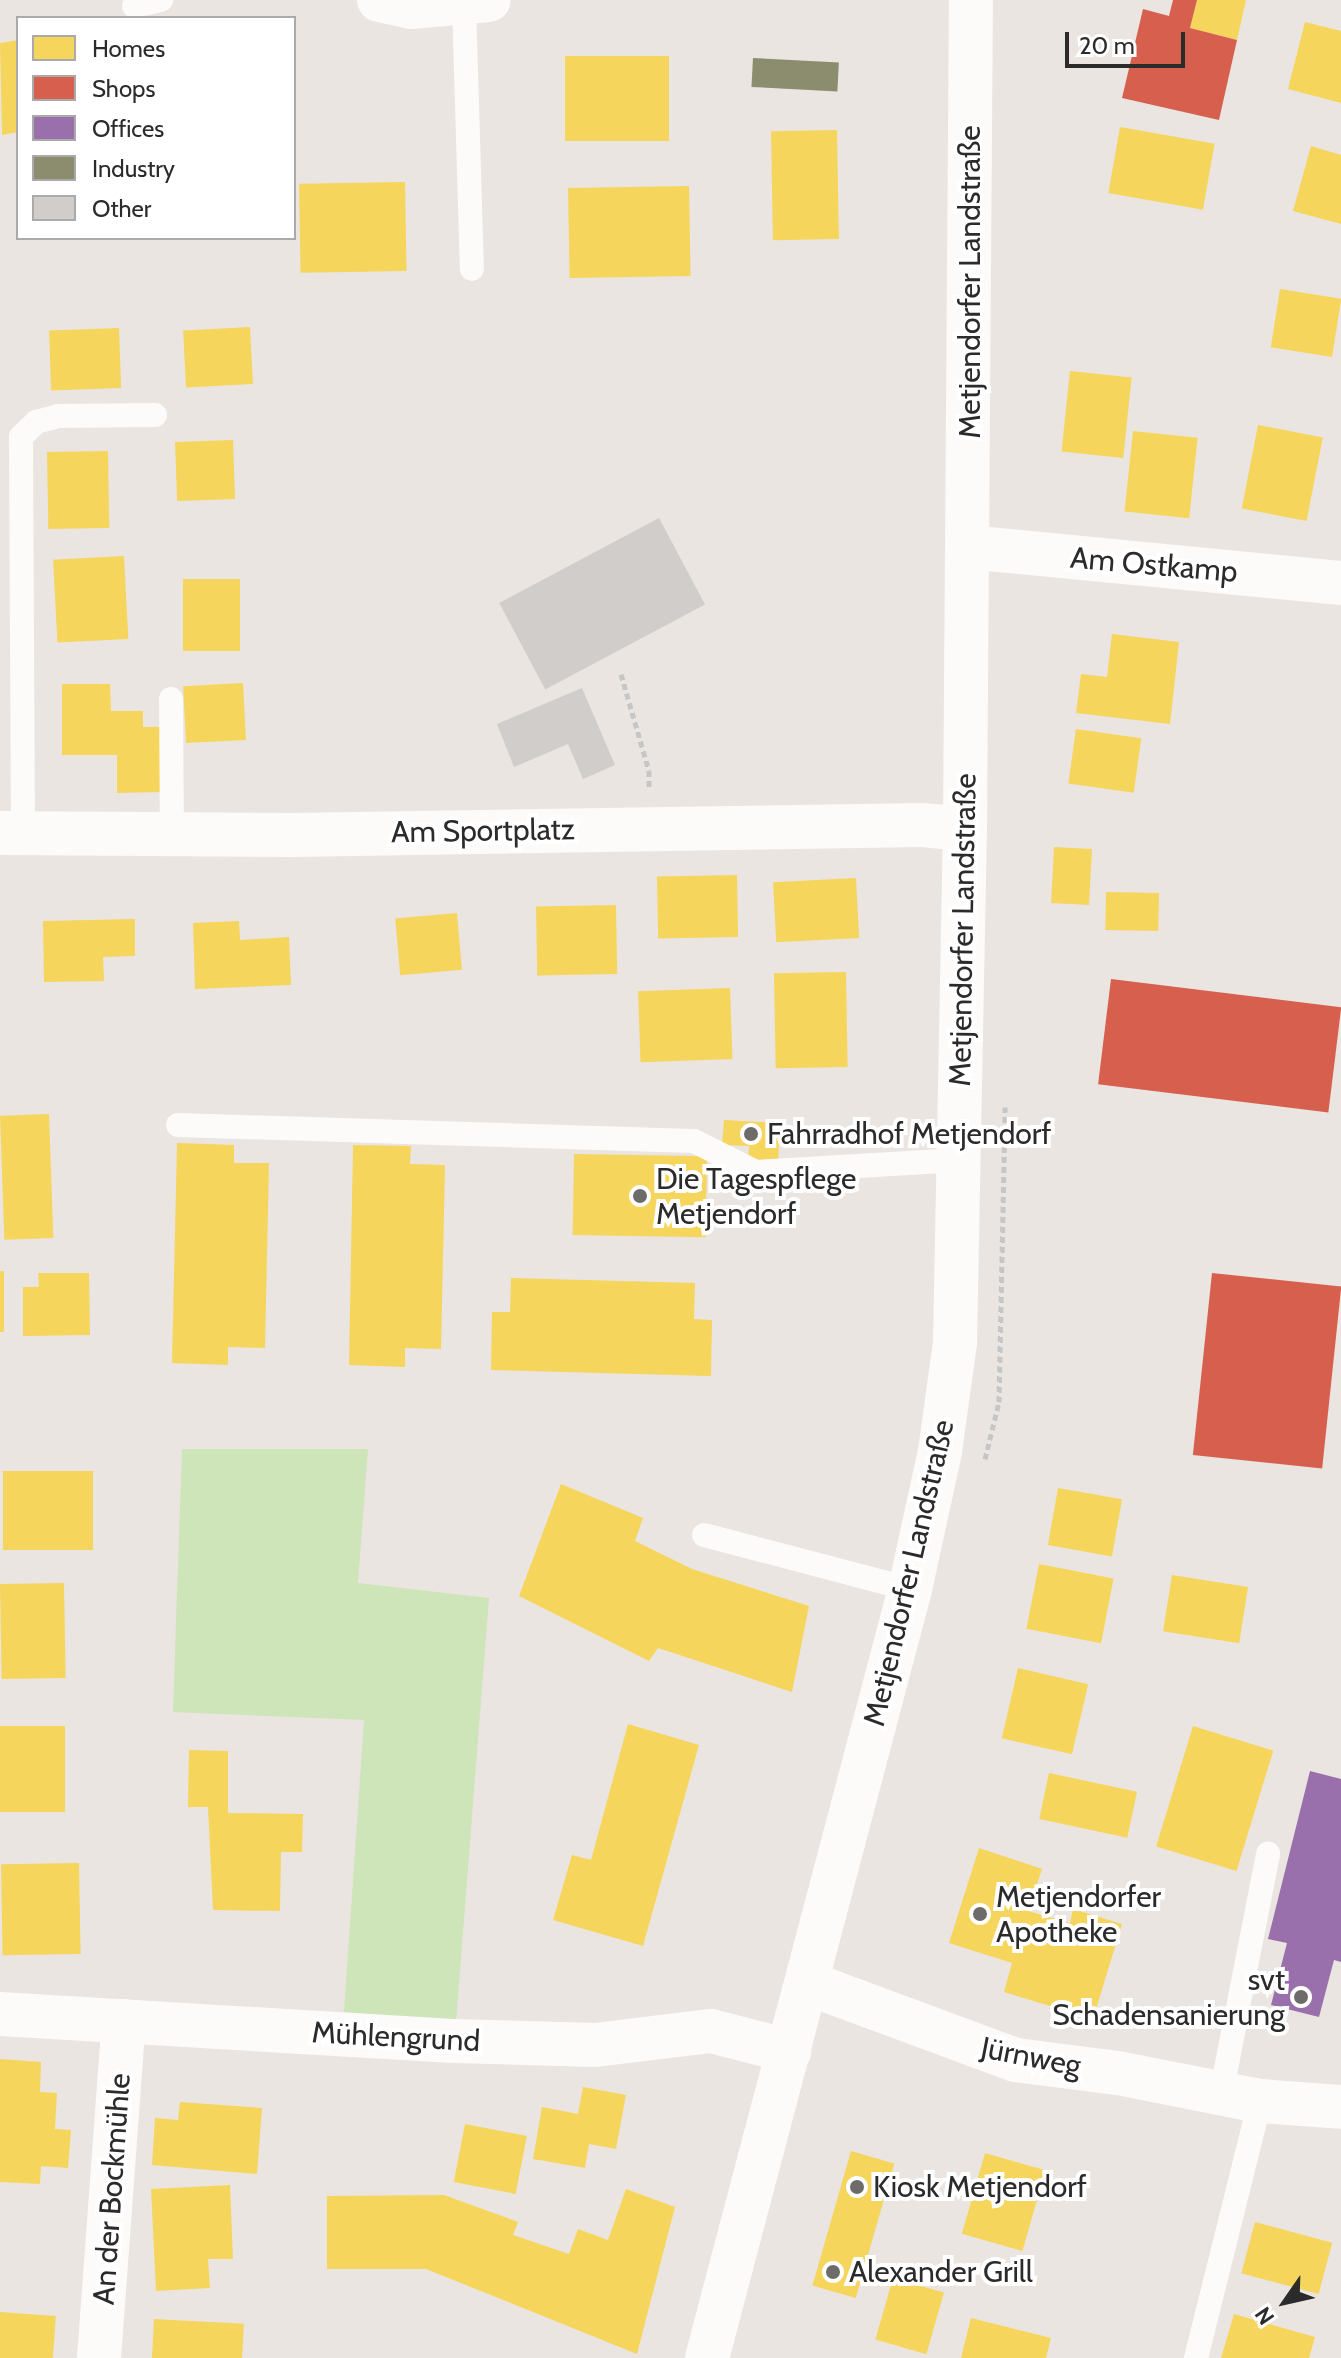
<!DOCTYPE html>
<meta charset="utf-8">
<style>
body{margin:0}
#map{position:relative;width:1341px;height:2358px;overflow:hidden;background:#eae5e0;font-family:Cabin,sans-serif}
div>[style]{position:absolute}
.green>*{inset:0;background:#cde5b8}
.homes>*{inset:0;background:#f6d55c;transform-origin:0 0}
.shops>*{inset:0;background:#d6604d;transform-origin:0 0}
.offices>*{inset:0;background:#9970ab}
.industry>*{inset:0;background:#8c8c6e;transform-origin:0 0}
.building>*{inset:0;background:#d0cdca;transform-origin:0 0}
.path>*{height:5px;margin-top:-2.5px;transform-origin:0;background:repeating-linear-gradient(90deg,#c6c6c6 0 6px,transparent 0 10px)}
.lane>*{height:24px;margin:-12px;padding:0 12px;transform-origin:12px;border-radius:12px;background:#fcfbfa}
.street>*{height:44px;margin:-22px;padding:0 22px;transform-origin:22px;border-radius:22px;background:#fcfbfa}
.secondary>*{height:44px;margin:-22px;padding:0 22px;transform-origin:22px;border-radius:22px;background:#fcfbfa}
.dots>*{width:22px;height:22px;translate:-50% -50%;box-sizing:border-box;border:4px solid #fff;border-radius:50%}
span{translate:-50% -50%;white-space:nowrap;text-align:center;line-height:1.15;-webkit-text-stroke:8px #fff;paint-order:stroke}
.street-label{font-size:30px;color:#2b2b2b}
.poi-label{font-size:30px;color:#2b2b2b}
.left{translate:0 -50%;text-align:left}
.right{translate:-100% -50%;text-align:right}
.legend{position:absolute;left:16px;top:16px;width:280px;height:224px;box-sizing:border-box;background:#fff;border:2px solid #aaa;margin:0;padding:10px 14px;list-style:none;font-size:24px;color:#2b2b2b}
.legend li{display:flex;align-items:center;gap:16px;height:40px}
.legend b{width:40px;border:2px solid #aaa}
.north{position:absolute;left:1245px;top:2262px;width:80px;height:80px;-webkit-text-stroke:6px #fff;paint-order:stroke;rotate:236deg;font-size:22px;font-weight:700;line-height:32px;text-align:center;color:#2b2b2b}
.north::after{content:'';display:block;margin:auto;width:28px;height:36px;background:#2b2b2b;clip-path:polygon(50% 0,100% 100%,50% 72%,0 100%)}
.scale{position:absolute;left:1065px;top:32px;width:120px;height:36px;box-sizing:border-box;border:4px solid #2b2b2b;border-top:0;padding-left:10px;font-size:24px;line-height:28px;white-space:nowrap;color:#2b2b2b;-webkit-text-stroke:6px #fff;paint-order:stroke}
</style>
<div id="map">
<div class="green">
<i style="clip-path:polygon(182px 1449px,368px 1449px,358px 1583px,489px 1598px,456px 2022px,344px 2012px,364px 1720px,173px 1712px)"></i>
</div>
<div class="homes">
<i style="clip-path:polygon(1197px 0,1246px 0,1237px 40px,1190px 28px)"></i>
<i style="clip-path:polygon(1305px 22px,1341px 31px,1341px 103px,1288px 89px)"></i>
<i style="clip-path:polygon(18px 40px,18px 132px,2px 135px,0 43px)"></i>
<i style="left:565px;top:56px;width:104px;height:85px"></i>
<i style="left:1120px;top:127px;width:96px;height:67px;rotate:10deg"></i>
<i style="left:837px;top:130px;width:109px;height:66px;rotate:89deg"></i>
<i style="clip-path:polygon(1311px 146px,1341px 155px,1341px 224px,1293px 211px)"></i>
<i style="left:405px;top:182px;width:89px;height:106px;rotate:89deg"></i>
<i style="left:689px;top:186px;width:90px;height:121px;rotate:89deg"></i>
<i style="left:1280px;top:289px;width:62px;height:59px;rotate:9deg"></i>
<i style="left:250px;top:327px;width:57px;height:67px;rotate:87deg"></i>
<i style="left:119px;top:328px;width:60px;height:70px;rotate:88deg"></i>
<i style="left:1070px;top:371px;width:62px;height:81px;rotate:6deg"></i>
<i style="left:1258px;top:425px;width:66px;height:85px;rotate:11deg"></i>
<i style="left:1133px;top:431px;width:65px;height:81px;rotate:6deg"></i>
<i style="left:233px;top:440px;width:59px;height:58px;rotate:88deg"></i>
<i style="left:108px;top:451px;width:77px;height:61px;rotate:89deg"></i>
<i style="left:124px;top:556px;width:83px;height:71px;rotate:87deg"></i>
<i style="left:183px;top:579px;width:57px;height:72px"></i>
<i style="clip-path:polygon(1112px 634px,1179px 642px,1170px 724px,1076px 713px,1081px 674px,1107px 677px)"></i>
<i style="left:243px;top:683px;width:57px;height:60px;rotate:87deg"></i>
<i style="clip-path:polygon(62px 684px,110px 684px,111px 711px,143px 711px,143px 727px,164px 727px,164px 792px,117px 793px,117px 755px,62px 755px)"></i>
<i style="left:1076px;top:729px;width:66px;height:55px;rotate:8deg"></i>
<i style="left:1054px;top:847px;width:38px;height:56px;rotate:3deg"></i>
<i style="left:737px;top:875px;width:62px;height:80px;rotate:89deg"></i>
<i style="left:856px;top:878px;width:60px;height:83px;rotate:87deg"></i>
<i style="left:1106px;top:892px;width:53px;height:38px;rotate:1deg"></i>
<i style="left:616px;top:905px;width:69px;height:80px;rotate:89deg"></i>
<i style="left:457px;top:913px;width:57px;height:62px;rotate:85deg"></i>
<i style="clip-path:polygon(135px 919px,135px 956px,103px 957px,104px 981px,44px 982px,43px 921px)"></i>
<i style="clip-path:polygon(239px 921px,240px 940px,289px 937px,291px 985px,195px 989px,193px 923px)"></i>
<i style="left:846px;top:972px;width:95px;height:72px;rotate:89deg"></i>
<i style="left:730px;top:988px;width:71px;height:92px;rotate:88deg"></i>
<i style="left:49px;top:1114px;width:124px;height:49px;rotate:88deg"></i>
<i style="clip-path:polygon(724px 1120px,780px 1123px,778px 1163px,748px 1162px,749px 1146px,722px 1145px)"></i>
<i style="clip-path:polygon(177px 1143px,234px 1145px,234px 1163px,269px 1163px,265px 1348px,228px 1347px,228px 1365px,172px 1363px)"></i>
<i style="clip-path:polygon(353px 1145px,411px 1146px,410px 1164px,445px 1165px,441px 1349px,405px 1348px,405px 1367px,349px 1365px)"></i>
<i style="left:574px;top:1154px;width:133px;height:81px;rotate:1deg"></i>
<i style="left:0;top:1271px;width:4px;height:61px"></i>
<i style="clip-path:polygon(38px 1273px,89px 1273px,90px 1335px,23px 1336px,23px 1287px,39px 1287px)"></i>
<i style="clip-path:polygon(511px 1278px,695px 1283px,694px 1319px,712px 1320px,711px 1376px,491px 1370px,492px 1312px,510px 1312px)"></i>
<i style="left:3px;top:1471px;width:90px;height:79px"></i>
<i style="clip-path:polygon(561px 1484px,643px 1518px,635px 1541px,692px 1569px,809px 1606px,792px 1692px,658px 1648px,649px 1661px,519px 1596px)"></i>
<i style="left:1058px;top:1488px;width:65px;height:58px;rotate:10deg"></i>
<i style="left:1039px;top:1564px;width:76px;height:66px;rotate:11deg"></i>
<i style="left:1172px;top:1575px;width:77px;height:57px;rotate:9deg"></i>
<i style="left:64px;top:1583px;width:95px;height:64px;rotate:89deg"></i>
<i style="left:1018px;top:1668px;width:72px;height:72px;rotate:13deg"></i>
<i style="clip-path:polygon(628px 1724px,699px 1745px,643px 1946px,553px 1920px,572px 1855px,591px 1860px)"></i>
<i style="left:0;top:1726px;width:65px;height:86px"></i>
<i style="left:1193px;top:1726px;width:84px;height:126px;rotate:17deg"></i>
<i style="clip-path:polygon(189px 1750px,228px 1751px,228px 1813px,303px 1814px,302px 1852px,281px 1852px,280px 1911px,213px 1910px,208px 1807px,188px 1807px)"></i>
<i style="left:1049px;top:1773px;width:90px;height:47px;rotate:12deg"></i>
<i style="clip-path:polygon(979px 1848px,1042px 1869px,1028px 1911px,1070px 1923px,1073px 1909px,1122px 1924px,1093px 2019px,1004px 1992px,1012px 1963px,949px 1943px)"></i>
<i style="left:79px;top:1863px;width:91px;height:78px;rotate:89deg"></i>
<i style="clip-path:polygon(0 2059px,41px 2062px,40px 2092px,57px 2093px,55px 2129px,71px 2130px,68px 2168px,41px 2166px,40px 2184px,0 2182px)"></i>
<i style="clip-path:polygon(583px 2087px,626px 2095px,616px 2149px,589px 2144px,585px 2168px,533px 2159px,542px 2107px,578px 2114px)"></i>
<i style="clip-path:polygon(180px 2102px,262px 2108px,257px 2174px,152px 2165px,155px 2118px,178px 2120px)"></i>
<i style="left:465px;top:2124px;width:63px;height:59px;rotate:11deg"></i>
<i style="left:851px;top:2151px;width:45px;height:140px;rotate:16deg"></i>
<i style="left:985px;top:2153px;width:63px;height:84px;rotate:16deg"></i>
<i style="clip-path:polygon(230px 2185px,233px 2259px,208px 2259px,210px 2288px,156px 2291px,151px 2189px)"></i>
<i style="clip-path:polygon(626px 2189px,675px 2207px,637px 2354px,426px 2269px,327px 2269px,327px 2196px,444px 2195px,518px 2222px,513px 2235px,569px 2254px,578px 2229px,608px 2240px)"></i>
<i style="left:1255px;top:2222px;width:80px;height:53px;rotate:15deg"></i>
<i style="left:893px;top:2278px;width:53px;height:64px;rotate:16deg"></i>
<i style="left:0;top:2312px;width:56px;height:46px;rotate:4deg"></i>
<i style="clip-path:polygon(1234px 2314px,1315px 2337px,1309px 2358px,1221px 2358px)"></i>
<i style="clip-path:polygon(971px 2318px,1051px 2338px,1046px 2358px,961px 2358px)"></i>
<i style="left:154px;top:2319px;width:90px;height:39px;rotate:3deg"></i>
</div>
<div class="shops">
<i style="clip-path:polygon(1173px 0,1197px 0,1190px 28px,1237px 40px,1219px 120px,1122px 98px,1143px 9px,1169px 16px)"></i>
<i style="left:1111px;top:979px;width:232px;height:106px;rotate:7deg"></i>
<i style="left:1212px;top:1273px;width:130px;height:183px;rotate:6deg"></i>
</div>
<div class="offices">
<i style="clip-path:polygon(1310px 1771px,1341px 1779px,1341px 1962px,1334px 1960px,1319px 2017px,1271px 2005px,1287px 1943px,1268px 1939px)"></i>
</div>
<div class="industry">
<i style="left:753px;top:58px;width:86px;height:29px;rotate:3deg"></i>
</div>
<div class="building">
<i style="left:659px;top:518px;width:98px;height:181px;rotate:62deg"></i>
<i style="clip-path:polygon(582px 688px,615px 765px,583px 779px,568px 744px,514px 767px,497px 724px)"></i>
</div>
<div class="path">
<i style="left:621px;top:674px;width:101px;rotate:73.9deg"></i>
<i style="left:649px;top:771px;width:18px;rotate:90deg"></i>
<i style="left:985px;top:1459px;width:59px;rotate:-76.2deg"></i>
<i style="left:999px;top:1402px;width:295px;rotate:-88.8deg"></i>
</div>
<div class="lane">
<i style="left:464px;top:3px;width:266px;rotate:88.3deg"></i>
<i style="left:134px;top:6px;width:28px;rotate:-13deg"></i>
<i style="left:171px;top:699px;width:135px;rotate:89.6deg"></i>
<i style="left:23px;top:833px;width:396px;rotate:-90.3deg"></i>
<i style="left:21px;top:437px;width:21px;rotate:-45deg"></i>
<i style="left:36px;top:422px;width:23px;rotate:-15deg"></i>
<i style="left:58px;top:416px;width:97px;rotate:-0.6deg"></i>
<i style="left:178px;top:1125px;width:516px;rotate:1.78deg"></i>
<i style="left:694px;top:1141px;width:69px;rotate:26.6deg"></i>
<i style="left:756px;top:1172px;width:204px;rotate:-3.4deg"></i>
<i style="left:704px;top:1535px;width:213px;rotate:14.7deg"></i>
<i style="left:1221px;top:2094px;width:245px;rotate:-78.9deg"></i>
<i style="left:1196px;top:2358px;width:265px;rotate:-76deg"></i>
</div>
<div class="street">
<i style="left:379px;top:0;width:33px;rotate:12deg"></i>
<i style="left:411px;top:7px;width:78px;rotate:-5.1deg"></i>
<i style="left:967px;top:547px;width:376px;rotate:5.5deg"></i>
<i style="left:0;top:833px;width:291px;rotate:0.4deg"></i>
<i style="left:291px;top:835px;width:631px;rotate:-0.91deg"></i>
<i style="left:922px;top:825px;width:43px;rotate:5.3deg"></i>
<i style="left:810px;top:1984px;width:220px;rotate:20.3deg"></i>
<i style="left:1016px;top:2060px;width:103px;rotate:7.3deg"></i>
<i style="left:1118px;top:2073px;width:145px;rotate:11.2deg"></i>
<i style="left:1260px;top:2101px;width:81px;rotate:4.2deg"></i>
<i style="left:0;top:2014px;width:454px;rotate:3.4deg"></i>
<i style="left:453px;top:2041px;width:142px;rotate:1.6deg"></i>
<i style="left:595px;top:2045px;width:117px;rotate:-6.9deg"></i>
<i style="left:711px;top:2031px;width:81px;rotate:14.4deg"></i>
<i style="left:99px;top:2358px;width:338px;rotate:-85.8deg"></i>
</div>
<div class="secondary">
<i style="left:707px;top:2358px;width:795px;rotate:-75.21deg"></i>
<i style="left:910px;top:1589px;width:141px;rotate:-77.7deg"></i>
<i style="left:940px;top:1451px;width:109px;rotate:-82.1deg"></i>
<i style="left:955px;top:1343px;width:514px;rotate:-88.89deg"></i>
<i style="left:965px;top:829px;width:829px;rotate:-89.59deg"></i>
</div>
<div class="dots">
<i style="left:751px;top:1134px;background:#6e6c6a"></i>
<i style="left:640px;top:1196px;background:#6e6c6a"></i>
<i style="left:980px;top:1914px;background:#6e6c6a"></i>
<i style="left:1301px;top:1997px;background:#6e6c6a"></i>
<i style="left:857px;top:2187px;background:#6e6c6a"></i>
<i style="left:833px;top:2272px;background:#6e6c6a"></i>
</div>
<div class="street-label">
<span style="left:970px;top:282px;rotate:-90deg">Metjendorfer Landstraße</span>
<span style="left:1154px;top:565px;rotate:5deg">Am Ostkamp</span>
<span style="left:483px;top:831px;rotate:-1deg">Am Sportplatz</span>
<span style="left:963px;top:930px;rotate:-89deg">Metjendorfer Landstraße</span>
<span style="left:909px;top:1573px;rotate:-77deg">Metjendorfer Landstraße</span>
<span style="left:396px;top:2037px;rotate:3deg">Mühlengrund</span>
<span style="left:1031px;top:2057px;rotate:11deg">Jürnweg</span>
<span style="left:112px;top:2189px;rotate:-86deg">An der Bockmühle</span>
</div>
<div class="poi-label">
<span class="left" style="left:767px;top:1134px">Fahrradhof Metjendorf</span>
<span class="left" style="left:656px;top:1196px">Die Tagespflege<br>Metjendorf</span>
<span class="left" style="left:996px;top:1914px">Metjendorfer<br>Apotheke</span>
<span class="right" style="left:1285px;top:1997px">svt<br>Schadensanierung</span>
<span class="left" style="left:873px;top:2187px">Kiosk Metjendorf</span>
<span class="left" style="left:849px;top:2272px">Alexander Grill</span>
</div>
<ul class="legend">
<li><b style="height:22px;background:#f6d55c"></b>Homes</li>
<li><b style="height:22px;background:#d6604d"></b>Shops</li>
<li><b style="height:22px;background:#9970ab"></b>Offices</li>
<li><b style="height:22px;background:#8c8c6e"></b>Industry</li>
<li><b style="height:22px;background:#d0cdca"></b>Other</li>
</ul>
<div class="north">N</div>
<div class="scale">20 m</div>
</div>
